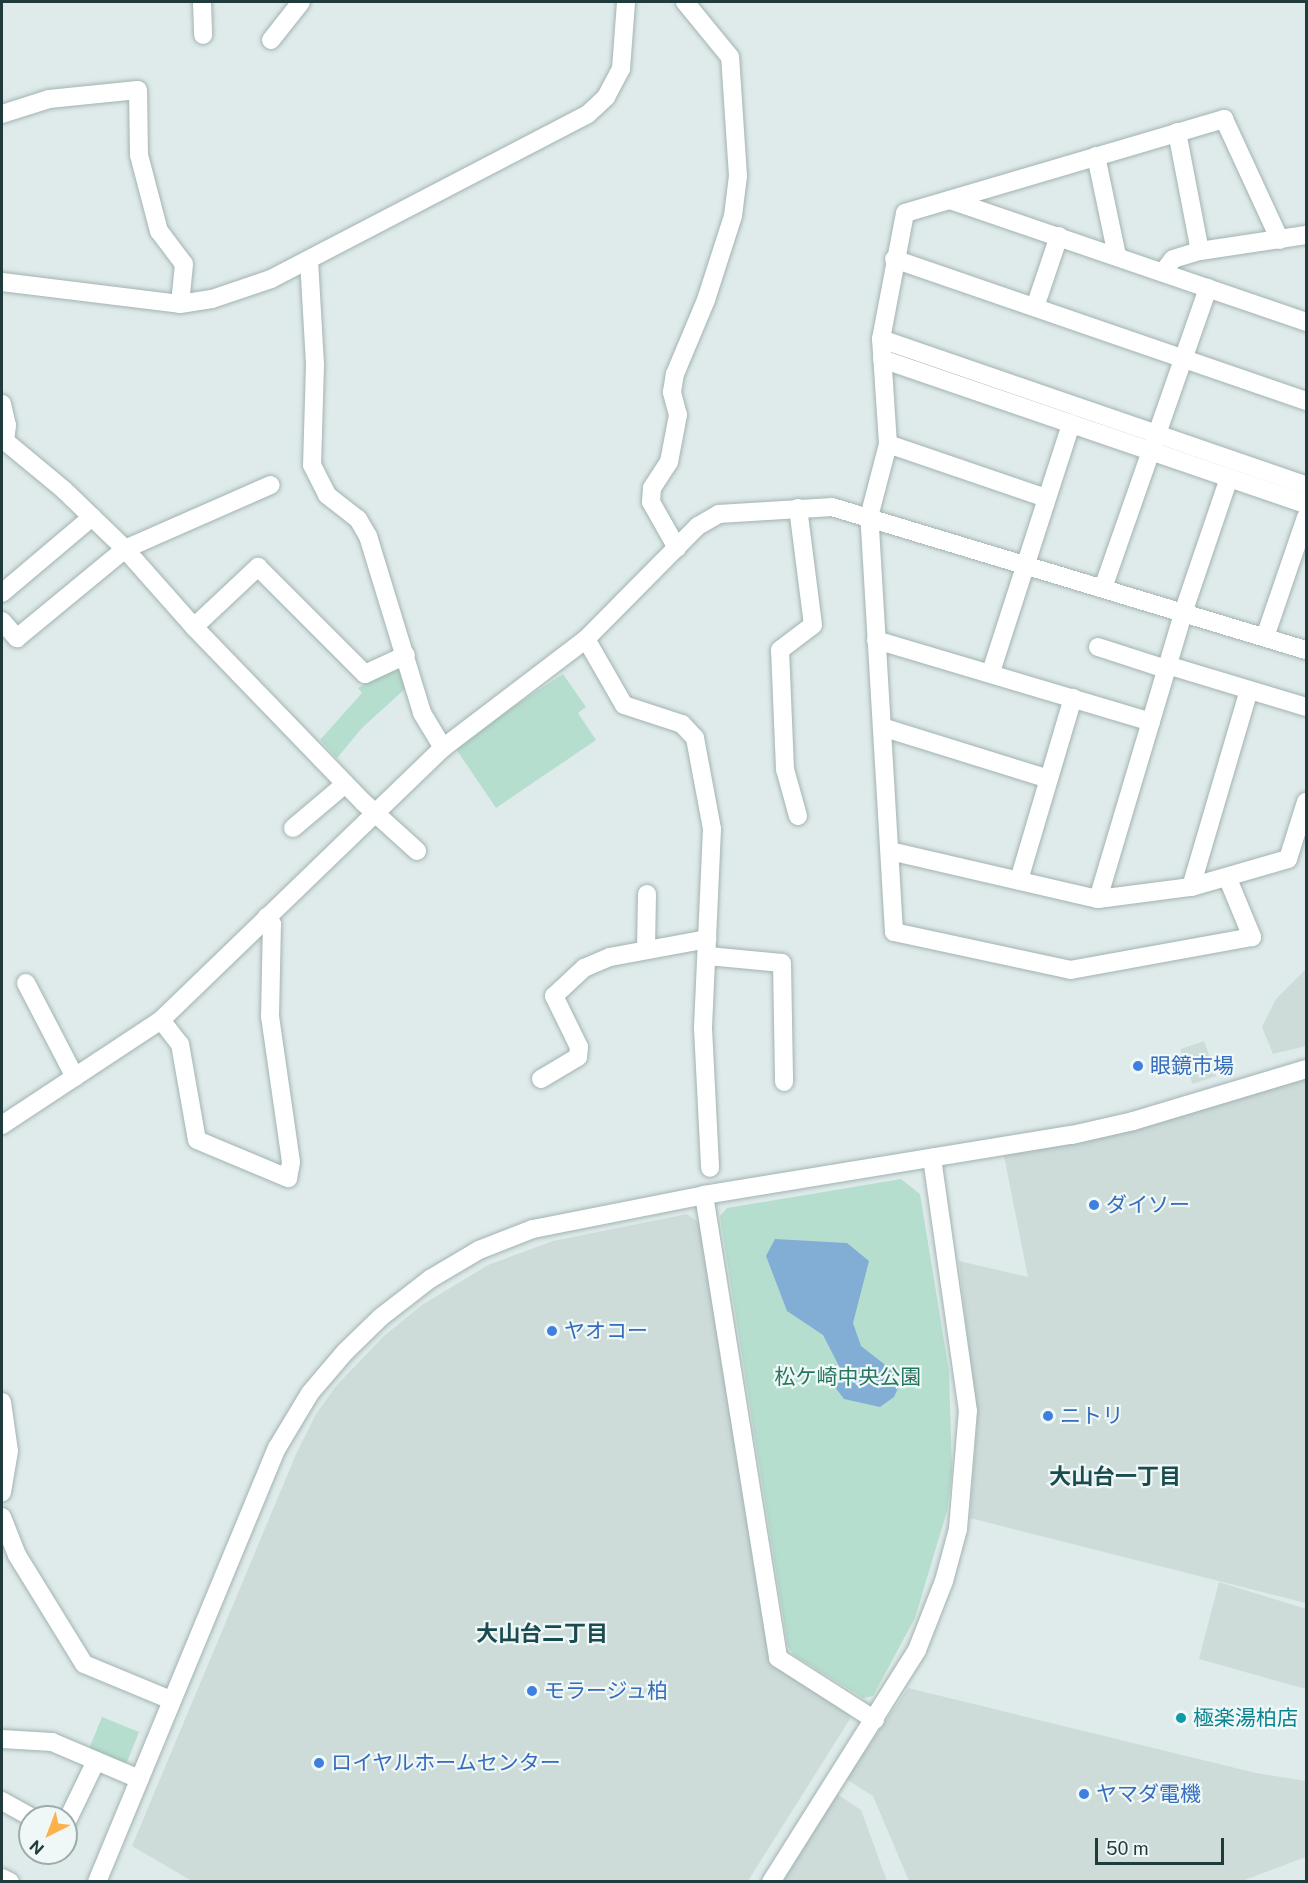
<!DOCTYPE html>
<meta charset="utf-8">
<style>
body{margin:0}
#map{position:relative;width:1308px;height:1883px;overflow:hidden;background:#dfebea;font-family:"Public Sans","Noto Sans JP",sans-serif}
div>[style]{position:absolute}
.built>*{inset:0;background:#cddbd9;transform-origin:0 0}
.green>*{inset:0;background:#b6dece;transform-origin:0 0}
.water>*{inset:0;background:#82add5}
.roads{filter:drop-shadow(0 0 2px #a2b3b2) drop-shadow(0 0 2px #a2b3b2)}
.minor>*{height:18px;margin:-9px;padding:0 9px;transform-origin:9px;border-radius:9px;background:#fff}
.dots>*{width:16px;height:16px;translate:-50% -50%;box-sizing:border-box;border:3px solid #eff8f6;border-radius:50%}
span{translate:-50% -50%;white-space:nowrap;text-align:center;line-height:1.15;-webkit-text-stroke:4.5px #eff8f6;paint-order:stroke}
.shop-label{font-size:21px;color:#366cbe}
.left{translate:0 -50%;text-align:left}
.park-label{font-size:21px;color:#267660}
.culture-label{font-size:21px;color:#0d838f}
.neighbourhood-label{font-size:22px;color:#1a4b50;font-weight:700}
.frame{position:absolute;inset:0;border:3px solid #1f3b3c;pointer-events:none}
.north{position:absolute;left:18px;top:1805px;width:60px;height:60px;box-sizing:border-box;background:#eff8f6;border:2px solid #9cacac;border-radius:50%;rotate:222deg;font-size:16px;font-weight:700;line-height:24px;text-align:center;color:#1f3b3c}
.north::after{content:'';display:block;margin:auto;width:21px;height:27px;background:#fbb24d;clip-path:polygon(50% 0,100% 100%,50% 72%,0 100%)}
.scale{position:absolute;left:1095px;top:1838px;width:129px;height:27px;box-sizing:border-box;border:3px solid #1f3b3c;border-top:0;padding-left:8px;font-size:18px;line-height:21px;white-space:nowrap;color:#1f3b3c;-webkit-text-stroke:4px #eff8f6;paint-order:stroke}
</style>
<div id="map">
<div class="built">
<i style="clip-path:polygon(1306px 969px,1306px 1046px,1273px 1054px,1262px 1027px,1276px 999px)"></i>
<i style="left:1204px;top:1041px;width:37px;height:25px;rotate:71deg"></i>
<i style="clip-path:polygon(1306px 1078px,1306px 1603px,970px 1518px,977px 1422px,959px 1261px,1028px 1277px,1004px 1156px,1157px 1123px)"></i>
<i style="clip-path:polygon(687px 1214px,701px 1224px,770px 1663px,848px 1712px,850px 1719px,748px 1881px,192px 1881px,132px 1846px,297px 1452px,316px 1414px,336px 1386px,384px 1336px,422px 1305px,488px 1265px,553px 1241px)"></i>
<i style="clip-path:polygon(1219px 1582px,1306px 1609px,1306px 1689px,1199px 1659px)"></i>
<i style="clip-path:polygon(908px 1688px,1256px 1773px,1306px 1781px,1306px 1857px,1242px 1881px,909px 1881px,873px 1796px,846px 1779px)"></i>
<i style="clip-path:polygon(837px 1794px,861px 1810px,887px 1881px,783px 1881px)"></i>
</div>
<div class="green">
<i style="clip-path:polygon(393px 668px,401px 671px,407px 687px,362px 728px,337px 758px,320px 740px,362px 693px,358px 688px)"></i>
<i style="clip-path:polygon(563px 674px,586px 707px,578px 713px,596px 740px,496px 808px,454px 746px)"></i>
<i style="clip-path:polygon(901px 1179px,920px 1194px,949px 1371px,952px 1471px,947px 1511px,915px 1618px,873px 1696px,863px 1698px,794px 1655px,788px 1647px,720px 1216px,727px 1208px)"></i>
<i style="left:102px;top:1717px;width:40px;height:38px;rotate:22deg"></i>
</div>
<div class="water">
<i style="clip-path:polygon(775px 1239px,847px 1243px,869px 1261px,853px 1323px,861px 1346px,893px 1371px,899px 1386px,894px 1397px,880px 1407px,844px 1399px,835px 1387px,840px 1368px,823px 1335px,787px 1311px,766px 1256px)"></i>
</div>
<div class="roads">
<div class="minor">
<i style="left:202px;top:2px;width:33px;rotate:88deg"></i>
<i style="left:271px;top:40px;width:48px;rotate:-51.7deg"></i>
<i style="left:2px;top:114px;width:49px;rotate:-17.7deg"></i>
<i style="left:49px;top:99px;width:89px;rotate:-5.8deg"></i>
<i style="left:138px;top:90px;width:65px;rotate:89.1deg"></i>
<i style="left:139px;top:155px;width:79px;rotate:75.3deg"></i>
<i style="left:159px;top:231px;width:41px;rotate:52.9deg"></i>
<i style="left:184px;top:264px;width:40px;rotate:95.7deg"></i>
<i style="left:1177px;top:132px;width:121px;rotate:79.1deg"></i>
<i style="left:1096px;top:156px;width:102px;rotate:78.1deg"></i>
<i style="left:950px;top:200px;width:376px;rotate:18.9deg"></i>
<i style="left:894px;top:259px;width:436px;rotate:19deg"></i>
<i style="left:309px;top:260px;width:105px;rotate:86.7deg"></i>
<i style="left:315px;top:365px;width:100px;rotate:91.7deg"></i>
<i style="left:312px;top:465px;width:34px;rotate:63deg"></i>
<i style="left:327px;top:495px;width:39px;rotate:38deg"></i>
<i style="left:358px;top:519px;width:20px;rotate:60deg"></i>
<i style="left:368px;top:536px;width:185px;rotate:73deg"></i>
<i style="left:422px;top:713px;width:41px;rotate:59deg"></i>
<i style="left:1163px;top:272px;width:16px;rotate:-52deg"></i>
<i style="left:1173px;top:259px;width:28px;rotate:-17deg"></i>
<i style="left:1200px;top:251px;width:107px;rotate:-8.6deg"></i>
<i style="left:2px;top:282px;width:179px;rotate:7deg"></i>
<i style="left:180px;top:304px;width:32px;rotate:-9deg"></i>
<i style="left:212px;top:299px;width:62px;rotate:-18.7deg"></i>
<i style="left:271px;top:279px;width:357px;rotate:-27.5deg"></i>
<i style="left:588px;top:114px;width:25px;rotate:-43deg"></i>
<i style="left:606px;top:97px;width:32px;rotate:-62deg"></i>
<i style="left:621px;top:69px;width:67px;rotate:-85.7deg"></i>
<i style="left:1035px;top:307px;width:75px;rotate:-71.3deg"></i>
<i style="left:881px;top:339px;width:449px;rotate:19deg"></i>
<i style="left:882px;top:359px;width:448px;rotate:18.9deg"></i>
<i style="left:2px;top:404px;width:22px;rotate:77deg"></i>
<i style="left:7px;top:425px;width:16px;rotate:97deg"></i>
<i style="left:2px;top:442px;width:3px;rotate:-18deg"></i>
<i style="left:5px;top:441px;width:77px;rotate:39.7deg"></i>
<i style="left:64px;top:490px;width:85px;rotate:44deg"></i>
<i style="left:125px;top:549px;width:104px;rotate:48.5deg"></i>
<i style="left:194px;top:627px;width:243px;rotate:46deg"></i>
<i style="left:363px;top:802px;width:73px;rotate:42.2deg"></i>
<i style="left:888px;top:444px;width:167px;rotate:18.9deg"></i>
<i style="left:677px;top:548px;width:53px;rotate:-119.5deg"></i>
<i style="left:651px;top:502px;width:14px;rotate:-86deg"></i>
<i style="left:652px;top:488px;width:31px;rotate:-57deg"></i>
<i style="left:669px;top:462px;width:48px;rotate:-79.2deg"></i>
<i style="left:678px;top:415px;width:24px;rotate:-105deg"></i>
<i style="left:672px;top:392px;width:18px;rotate:-81deg"></i>
<i style="left:675px;top:374px;width:80px;rotate:-67.3deg"></i>
<i style="left:706px;top:300px;width:88px;rotate:-72.2deg"></i>
<i style="left:733px;top:216px;width:40px;rotate:-82.9deg"></i>
<i style="left:738px;top:176px;width:119px;rotate:-93.8deg"></i>
<i style="left:730px;top:57px;width:71px;rotate:-129.3deg"></i>
<i style="left:1103px;top:588px;width:318px;rotate:-70.7deg"></i>
<i style="left:2px;top:593px;width:118px;rotate:-40.2deg"></i>
<i style="left:2px;top:621px;width:23px;rotate:49deg"></i>
<i style="left:17px;top:638px;width:140px;rotate:-39.5deg"></i>
<i style="left:125px;top:549px;width:159px;rotate:-23.7deg"></i>
<i style="left:194px;top:627px;width:88px;rotate:-43.2deg"></i>
<i style="left:258px;top:567px;width:151px;rotate:45deg"></i>
<i style="left:365px;top:674px;width:45px;rotate:-24.9deg"></i>
<i style="left:1265px;top:637px;width:127px;rotate:-71.1deg"></i>
<i style="left:586px;top:639px;width:76px;rotate:60.1deg"></i>
<i style="left:624px;top:705px;width:61px;rotate:18.1deg"></i>
<i style="left:682px;top:724px;width:19px;rotate:47deg"></i>
<i style="left:695px;top:738px;width:93px;rotate:79.4deg"></i>
<i style="left:712px;top:829px;width:199px;rotate:92.6deg"></i>
<i style="left:703px;top:1028px;width:140px;rotate:87.1deg"></i>
<i style="left:876px;top:640px;width:287px;rotate:16.6deg"></i>
<i style="left:1098px;top:647px;width:71px;rotate:17.9deg"></i>
<i style="left:1167px;top:665px;width:145px;rotate:16.8deg"></i>
<i style="left:991px;top:672px;width:261px;rotate:-72.1deg"></i>
<i style="left:882px;top:727px;width:172px;rotate:17.3deg"></i>
<i style="left:798px;top:816px;width:49px;rotate:-105.5deg"></i>
<i style="left:785px;top:769px;width:119px;rotate:-92.4deg"></i>
<i style="left:780px;top:650px;width:41px;rotate:-37.1deg"></i>
<i style="left:813px;top:625px;width:118px;rotate:-97.3deg"></i>
<i style="left:293px;top:828px;width:68px;rotate:-40.2deg"></i>
<i style="left:890px;top:851px;width:213px;rotate:13deg"></i>
<i style="left:1098px;top:899px;width:94px;rotate:-7.4deg"></i>
<i style="left:1191px;top:887px;width:101px;rotate:-16.1deg"></i>
<i style="left:1288px;top:859px;width:60px;rotate:-72.5deg"></i>
<i style="left:1228px;top:879px;width:63px;rotate:67.5deg"></i>
<i style="left:1252px;top:937px;width:184px;rotate:169.7deg"></i>
<i style="left:1071px;top:970px;width:181px;rotate:-167.9deg"></i>
<i style="left:894px;top:932px;width:416px;rotate:-93.4deg"></i>
<i style="left:869px;top:517px;width:75px;rotate:-75.4deg"></i>
<i style="left:888px;top:444px;width:105px;rotate:-93.8deg"></i>
<i style="left:881px;top:339px;width:128px;rotate:-79.2deg"></i>
<i style="left:905px;top:213px;width:333px;rotate:-16.4deg"></i>
<i style="left:1224px;top:119px;width:133px;rotate:65.2deg"></i>
<i style="left:1019px;top:880px;width:190px;rotate:-73.5deg"></i>
<i style="left:1191px;top:887px;width:205px;rotate:-73.6deg"></i>
<i style="left:1098px;top:899px;width:298px;rotate:-73.4deg"></i>
<i style="left:1183px;top:613px;width:143px;rotate:-71.2deg"></i>
<i style="left:646px;top:950px;width:56px;rotate:-89deg"></i>
<i style="left:708px;top:956px;width:74px;rotate:5.4deg"></i>
<i style="left:782px;top:963px;width:119px;rotate:89deg"></i>
<i style="left:26px;top:983px;width:106px;rotate:62.5deg"></i>
<i style="left:161px;top:1020px;width:31px;rotate:52deg"></i>
<i style="left:180px;top:1044px;width:97px;rotate:80deg"></i>
<i style="left:197px;top:1140px;width:99px;rotate:22.7deg"></i>
<i style="left:288px;top:1178px;width:16px;rotate:-79deg"></i>
<i style="left:291px;top:1162px;width:147px;rotate:-98.2deg"></i>
<i style="left:270px;top:1017px;width:93px;rotate:-88.8deg"></i>
<i style="left:272px;top:924px;width:9px;rotate:-126deg"></i>
<i style="left:541px;top:1079px;width:43px;rotate:-30.7deg"></i>
<i style="left:578px;top:1057px;width:10px;rotate:-84deg"></i>
<i style="left:579px;top:1047px;width:57px;rotate:-116.1deg"></i>
<i style="left:554px;top:996px;width:41px;rotate:-43deg"></i>
<i style="left:584px;top:968px;width:28px;rotate:-23deg"></i>
<i style="left:610px;top:957px;width:99px;rotate:-10.5deg"></i>
<i style="left:2px;top:1125px;width:191px;rotate:-33.4deg"></i>
<i style="left:161px;top:1020px;width:392px;rotate:-44deg"></i>
<i style="left:443px;top:748px;width:180px;rotate:-37.3deg"></i>
<i style="left:586px;top:639px;width:159px;rotate:-45.3deg"></i>
<i style="left:698px;top:526px;width:24px;rotate:-30deg"></i>
<i style="left:719px;top:514px;width:113px;rotate:-3.5deg"></i>
<i style="left:832px;top:507px;width:495px;rotate:16.8deg"></i>
<i style="left:704px;top:1195px;width:469px;rotate:80.9deg"></i>
<i style="left:778px;top:1658px;width:115px;rotate:32.6deg"></i>
<i style="left:2px;top:1402px;width:49px;rotate:81.9deg"></i>
<i style="left:9px;top:1451px;width:42px;rotate:99.7deg"></i>
<i style="left:2px;top:1517px;width:41px;rotate:68.5deg"></i>
<i style="left:17px;top:1555px;width:128px;rotate:58.4deg"></i>
<i style="left:84px;top:1664px;width:94px;rotate:22.5deg"></i>
<i style="left:2px;top:1739px;width:50px;rotate:3.4deg"></i>
<i style="left:52px;top:1742px;width:95px;rotate:23deg"></i>
<i style="left:2px;top:1801px;width:33px;rotate:29deg"></i>
<i style="left:66px;top:1823px;width:69px;rotate:-64.2deg"></i>
<i style="left:2px;top:1878px;width:9px;rotate:27deg"></i>
<i style="left:97px;top:1882px;width:470px;rotate:-67.5deg"></i>
<i style="left:277px;top:1448px;width:64px;rotate:-59deg"></i>
<i style="left:310px;top:1393px;width:54px;rotate:-49.5deg"></i>
<i style="left:345px;top:1352px;width:50px;rotate:-44.2deg"></i>
<i style="left:381px;top:1317px;width:62px;rotate:-37.8deg"></i>
<i style="left:430px;top:1279px;width:57px;rotate:-30.6deg"></i>
<i style="left:479px;top:1250px;width:58px;rotate:-21.3deg"></i>
<i style="left:533px;top:1229px;width:174px;rotate:-11.2deg"></i>
<i style="left:704px;top:1195px;width:373px;rotate:-9.3deg"></i>
<i style="left:1072px;top:1135px;width:63px;rotate:-12.9deg"></i>
<i style="left:1133px;top:1121px;width:181px;rotate:-16.7deg"></i>
<i style="left:771px;top:1882px;width:274px;rotate:-57.8deg"></i>
<i style="left:917px;top:1650px;width:74px;rotate:-68.6deg"></i>
<i style="left:944px;top:1581px;width:54px;rotate:-74.9deg"></i>
<i style="left:958px;top:1529px;width:118px;rotate:-85.2deg"></i>
<i style="left:968px;top:1411px;width:256px;rotate:-98.1deg"></i>
</div>
</div>
<div class="dots">
<i style="left:1138px;top:1066px;background:#3f7fe0"></i>
<i style="left:1094px;top:1205px;background:#3f7fe0"></i>
<i style="left:552px;top:1331px;background:#3f7fe0"></i>
<i style="left:1048px;top:1416px;background:#3f7fe0"></i>
<i style="left:532px;top:1691px;background:#3f7fe0"></i>
<i style="left:1181px;top:1718px;background:#0f9aa8"></i>
<i style="left:319px;top:1763px;background:#3f7fe0"></i>
<i style="left:1084px;top:1794px;background:#3f7fe0"></i>
</div>
<div class="shop-label">
<span class="left" style="left:1150px;top:1066px">眼鏡市場</span>
<span class="left" style="left:1106px;top:1205px">ダイソー</span>
<span class="left" style="left:564px;top:1331px">ヤオコー</span>
<span class="left" style="left:1060px;top:1416px">ニトリ</span>
<span class="left" style="left:544px;top:1691px">モラージュ柏</span>
<span class="left" style="left:331px;top:1763px">ロイヤルホームセンター</span>
<span class="left" style="left:1096px;top:1794px">ヤマダ電機</span>
</div>
<div class="park-label">
<span style="left:848px;top:1377px">松ケ崎中央公園</span>
</div>
<div class="culture-label">
<span class="left" style="left:1193px;top:1718px">極楽湯柏店</span>
</div>
<div class="neighbourhood-label">
<span style="left:1115px;top:1477px">大山台一丁目</span>
<span style="left:542px;top:1634px">大山台二丁目</span>
</div>
<div class="frame"></div>
<div class="north">N</div>
<div class="scale">50 m</div>
</div>
